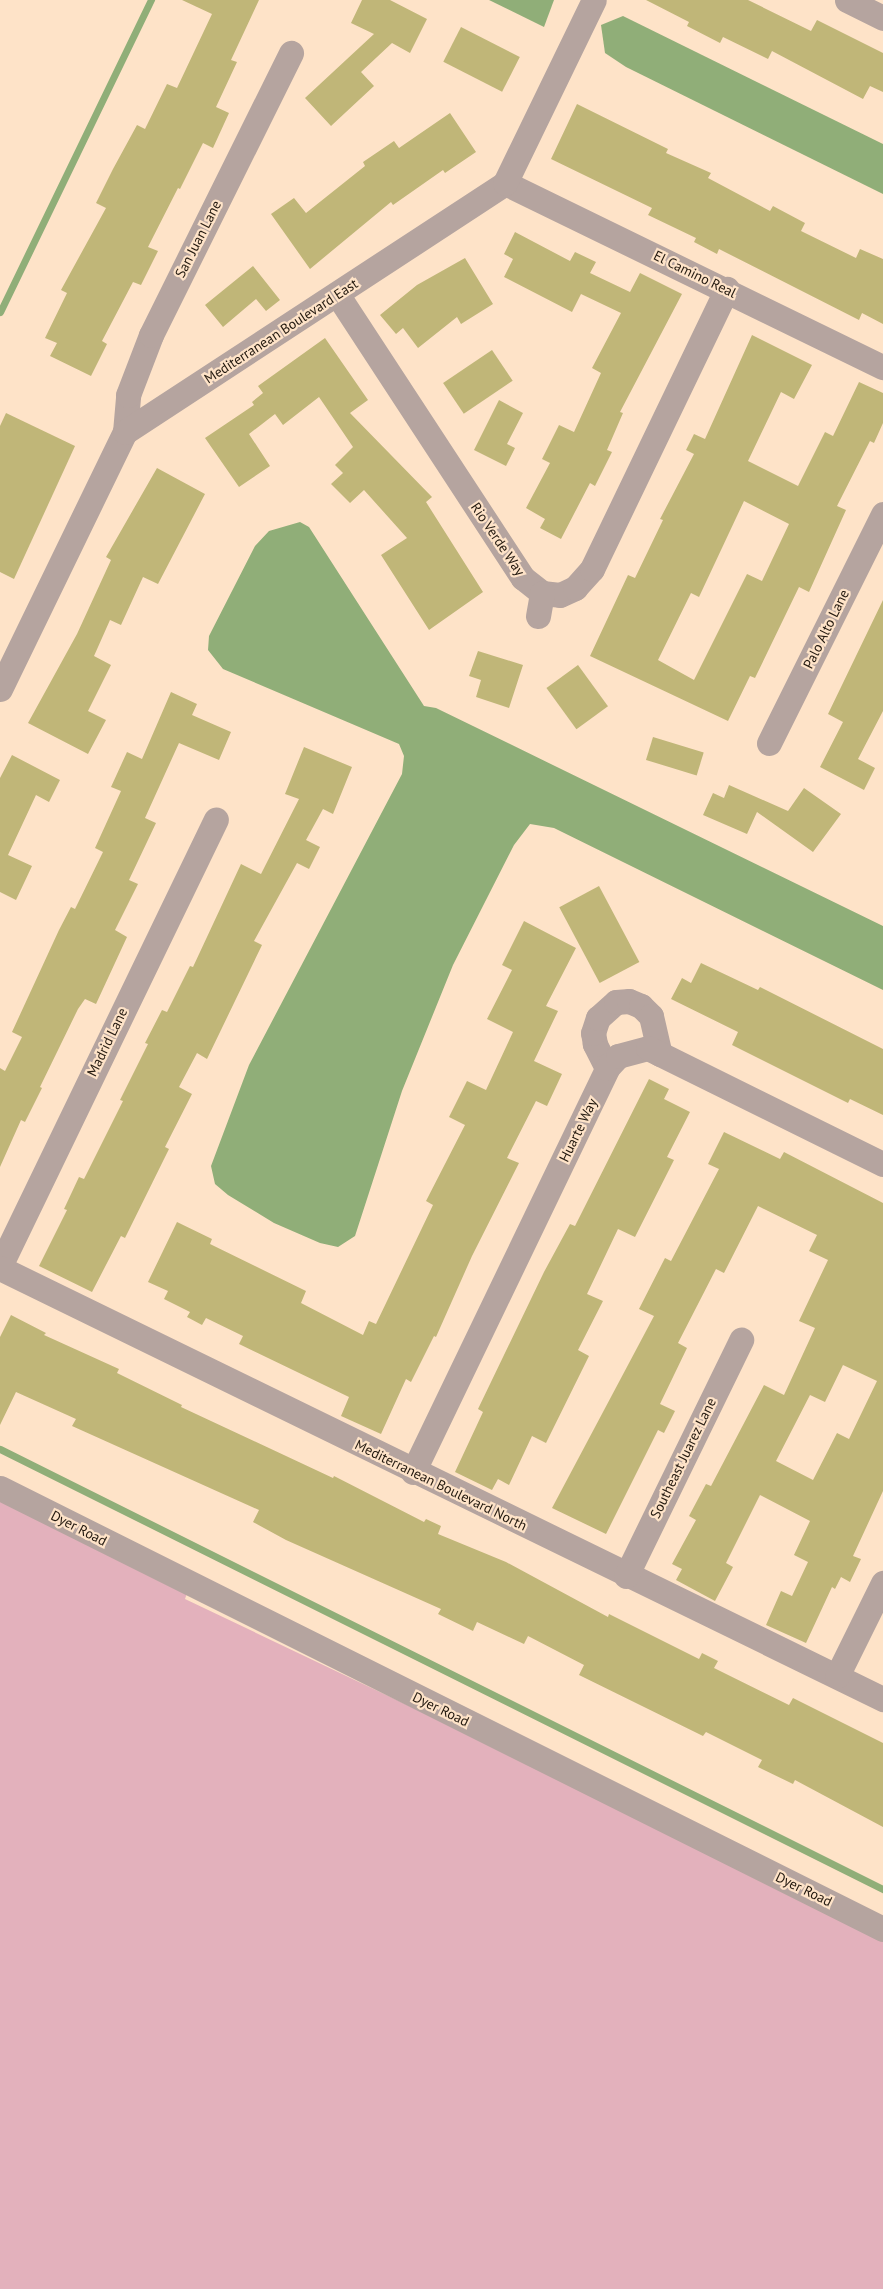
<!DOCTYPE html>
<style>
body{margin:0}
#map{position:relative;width:883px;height:2289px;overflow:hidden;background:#fee3c8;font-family:"PT Sans",sans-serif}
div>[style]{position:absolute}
.green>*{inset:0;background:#e3b1bc}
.water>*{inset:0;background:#90ae78}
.stream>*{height:7px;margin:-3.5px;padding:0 3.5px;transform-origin:3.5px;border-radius:3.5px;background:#90ae78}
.building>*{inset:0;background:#c0b678;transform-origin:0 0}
.minor>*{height:25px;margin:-12.5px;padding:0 12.5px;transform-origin:12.5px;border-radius:12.5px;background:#b5a49f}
span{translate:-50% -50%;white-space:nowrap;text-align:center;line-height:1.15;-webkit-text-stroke:4.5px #fee3c8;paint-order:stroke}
.street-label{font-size:14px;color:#22180e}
</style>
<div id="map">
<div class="green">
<i style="clip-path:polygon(0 1494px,190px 1584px,185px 1599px,883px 1932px,883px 2289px,0 2289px)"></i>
</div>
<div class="water">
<i style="clip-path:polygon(489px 0,554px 0,544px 27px)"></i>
<i style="clip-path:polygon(623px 16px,883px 144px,883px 194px,626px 67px,605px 53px,601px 25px)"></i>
<i style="clip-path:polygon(300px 522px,309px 527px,424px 706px,436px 708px,883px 926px,883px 990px,554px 828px,530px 824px,514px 845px,453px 965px,402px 1091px,355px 1236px,338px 1247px,320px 1243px,274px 1223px,228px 1195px,215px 1184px,211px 1166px,249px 1065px,402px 774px,404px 756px,399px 744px,223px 669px,208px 650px,209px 636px,255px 546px,269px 531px)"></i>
</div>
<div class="stream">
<i style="left:0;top:312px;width:347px;rotate:-64.2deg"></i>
<i style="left:0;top:1449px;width:987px;rotate:26.49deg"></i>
</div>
<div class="building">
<i style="clip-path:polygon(182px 0,259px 0,231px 60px,237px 62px,216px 107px,229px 113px,213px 148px,203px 143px,180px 189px,178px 188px,148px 247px,158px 251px,141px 285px,133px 282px,102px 341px,107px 344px,91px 376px,50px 356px,57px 343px,45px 338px,67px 293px,61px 290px,106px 208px,96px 203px,113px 169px,137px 125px,145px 129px,167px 84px,177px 88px,212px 14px)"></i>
<i style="clip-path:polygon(362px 0,390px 0,427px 19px,410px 53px,392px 43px,361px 72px,374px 86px,331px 126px,305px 98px,374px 34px,351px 23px)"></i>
<i style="clip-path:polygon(646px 0,748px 0,811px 31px,817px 20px,883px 53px,883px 92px,870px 86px,863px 99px,772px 51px,768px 59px,723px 37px,720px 43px,687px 26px,689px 22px)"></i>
<i style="left:461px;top:27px;width:66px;height:39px;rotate:27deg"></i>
<i style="clip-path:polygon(577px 104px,668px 149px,666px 153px,711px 173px,708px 178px,770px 211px,773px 206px,805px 223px,801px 231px,856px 258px,860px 249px,883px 259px,883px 324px,862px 313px,859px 320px,719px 249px,717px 254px,694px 242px,696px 238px,648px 215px,652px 208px,551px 159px)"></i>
<i style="clip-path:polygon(450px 113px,476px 152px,445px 173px,443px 170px,393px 205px,391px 202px,310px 269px,271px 214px,294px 198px,306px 213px,365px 166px,363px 162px,394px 141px,399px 148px)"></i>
<i style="clip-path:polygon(515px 232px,570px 261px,575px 252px,596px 262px,590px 273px,630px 292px,640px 273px,682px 294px,620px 412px,623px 413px,607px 450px,612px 452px,595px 486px,590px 483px,561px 539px,540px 528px,545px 519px,526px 508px,550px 463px,542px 459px,559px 425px,574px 432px,601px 373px,592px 368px,621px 313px,581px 294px,572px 312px,504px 277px,513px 259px,504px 254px)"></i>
<i style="clip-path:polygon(465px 258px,493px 304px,461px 324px,457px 317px,418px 348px,403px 328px,396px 334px,380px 315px,417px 285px)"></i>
<i style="clip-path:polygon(253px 266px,280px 300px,266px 311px,256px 299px,223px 327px,205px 305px)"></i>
<i style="clip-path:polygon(evenodd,752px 335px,812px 365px,794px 399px,781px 392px,748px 461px,798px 486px,825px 432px,833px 436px,859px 382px,883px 393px,883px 423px,874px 443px,870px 441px,837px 506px,846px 510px,809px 592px,799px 587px,755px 678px,750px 676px,728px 721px,590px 656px,628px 575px,635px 578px,663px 520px,660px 519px,694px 454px,686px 450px,694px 434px,705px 439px,752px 335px,744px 501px,789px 524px,762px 581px,747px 574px,694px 680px,658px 660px,691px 593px,699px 597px,744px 501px)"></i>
<i style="clip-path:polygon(325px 338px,368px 400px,350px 413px,432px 497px,426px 502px,483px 592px,429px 630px,381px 555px,407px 538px,364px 490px,350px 503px,331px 484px,343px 473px,335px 465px,353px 447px,319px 397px,283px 425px,275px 414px,249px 434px,270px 466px,239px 487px,205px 438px,254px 405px,252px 402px,263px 393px,258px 386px)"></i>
<i style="left:492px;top:350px;width:37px;height:59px;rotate:56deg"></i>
<i style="clip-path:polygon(499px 400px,523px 413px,507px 444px,515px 448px,506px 466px,474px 450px)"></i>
<i style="clip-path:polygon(6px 413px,75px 446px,14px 579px,0 572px,0 426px)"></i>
<i style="clip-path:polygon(157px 468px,205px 494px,158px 584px,143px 577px,121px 625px,110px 620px,94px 656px,111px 665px,88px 711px,106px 720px,88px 754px,28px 723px,77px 634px,111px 560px,106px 557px)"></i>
<i style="clip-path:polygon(883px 600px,883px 711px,858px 759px,875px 768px,864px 790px,820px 767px,843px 722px,828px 714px)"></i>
<i style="clip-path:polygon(478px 651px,523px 665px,509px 708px,476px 697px,481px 680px,469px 676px)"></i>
<i style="left:578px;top:665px;width:51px;height:39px;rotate:54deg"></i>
<i style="clip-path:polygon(171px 692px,197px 704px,192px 715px,231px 732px,219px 760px,179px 743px,145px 818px,156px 823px,129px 880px,138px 884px,115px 930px,127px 937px,96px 1004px,85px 999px,78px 1009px,40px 1087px,42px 1088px,25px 1122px,21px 1120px,0 1167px,0 1068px,5px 1071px,22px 1037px,12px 1032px,59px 930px,71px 907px,75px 909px,103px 852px,95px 848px,121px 791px,111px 787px,127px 752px,142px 759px)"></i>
<i style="left:653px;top:737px;width:53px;height:24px;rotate:17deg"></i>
<i style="clip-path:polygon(304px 747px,352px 767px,333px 814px,323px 809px,306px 840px,320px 847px,309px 869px,297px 863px,254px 941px,262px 945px,207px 1059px,197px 1053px,179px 1087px,192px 1094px,165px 1147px,169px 1149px,125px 1238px,121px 1236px,92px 1292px,39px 1266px,67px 1210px,64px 1209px,79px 1177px,84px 1179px,123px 1101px,120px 1100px,148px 1044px,145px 1043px,162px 1010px,167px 1012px,190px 966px,193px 967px,241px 864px,261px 874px,299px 799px,285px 794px)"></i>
<i style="clip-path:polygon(12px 755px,60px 780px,49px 802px,36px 795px,8px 855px,32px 866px,16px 900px,0 892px,0 778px)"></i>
<i style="clip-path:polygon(729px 785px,788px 811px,804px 788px,841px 814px,813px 852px,757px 812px,747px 834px,703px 815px,713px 793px,724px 798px)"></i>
<i style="left:599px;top:886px;width:86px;height:45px;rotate:62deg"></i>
<i style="clip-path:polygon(524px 921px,576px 948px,546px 1006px,558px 1011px,534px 1061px,562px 1074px,547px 1106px,536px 1101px,507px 1158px,519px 1163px,472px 1256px,436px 1337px,434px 1336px,411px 1382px,406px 1379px,381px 1434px,341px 1416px,349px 1397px,239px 1344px,243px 1336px,206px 1318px,202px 1325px,187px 1317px,190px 1312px,164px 1299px,168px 1291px,148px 1282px,177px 1222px,212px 1239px,210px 1244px,306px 1291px,301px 1303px,363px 1335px,369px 1321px,376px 1324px,433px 1205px,426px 1201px,465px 1125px,449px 1117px,467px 1081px,486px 1090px,513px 1032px,487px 1019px,512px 970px,502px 965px)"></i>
<i style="clip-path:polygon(701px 963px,758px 990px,760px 987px,883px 1049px,883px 1115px,850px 1099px,848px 1103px,732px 1045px,738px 1032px,671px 999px,682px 978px,691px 983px)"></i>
<i style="clip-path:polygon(649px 1079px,669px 1089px,664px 1099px,690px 1112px,667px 1157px,674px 1160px,635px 1237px,618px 1229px,587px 1294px,603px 1301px,578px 1350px,589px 1356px,546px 1443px,532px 1436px,509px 1485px,498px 1479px,492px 1490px,455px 1472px,483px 1412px,478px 1409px,544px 1272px,570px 1224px,575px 1226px)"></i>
<i style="clip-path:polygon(evenodd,724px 1132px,780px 1159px,784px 1152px,883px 1203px,883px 1491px,853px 1556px,861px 1559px,850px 1582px,841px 1577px,835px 1589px,832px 1587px,806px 1643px,766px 1625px,781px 1591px,792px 1596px,808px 1562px,794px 1555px,810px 1521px,760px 1495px,726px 1563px,733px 1567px,715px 1601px,676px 1580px,682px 1569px,672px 1564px,696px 1520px,689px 1516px,706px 1484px,711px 1486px,764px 1385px,784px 1395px,815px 1328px,799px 1321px,828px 1260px,809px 1251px,817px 1235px,758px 1206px,724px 1273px,716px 1269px,678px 1343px,687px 1348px,660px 1404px,675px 1411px,664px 1433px,658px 1430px,606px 1534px,552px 1508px,654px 1316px,639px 1309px,665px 1258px,671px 1261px,719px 1169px,708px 1164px,724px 1132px,843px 1365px,877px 1381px,849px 1439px,837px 1433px,813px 1480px,776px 1461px,810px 1395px,825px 1402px,843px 1365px)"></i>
<i style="clip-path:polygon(11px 1315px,46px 1333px,44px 1335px,119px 1369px,117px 1373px,182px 1405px,181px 1407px,333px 1478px,334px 1476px,424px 1522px,426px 1519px,441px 1526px,438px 1534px,506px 1562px,608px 1617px,609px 1614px,699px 1659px,702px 1653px,718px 1661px,714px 1668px,789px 1705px,793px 1698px,883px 1743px,883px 1827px,795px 1780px,793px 1784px,758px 1767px,762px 1760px,706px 1732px,703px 1736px,579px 1675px,584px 1665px,528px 1636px,524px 1644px,477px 1622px,473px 1631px,438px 1614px,441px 1609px,286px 1540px,253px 1522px,259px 1510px,72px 1426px,76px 1419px,16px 1392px,0 1425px,0 1337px)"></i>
</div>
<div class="minor">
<i style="left:847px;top:0;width:40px;rotate:26.6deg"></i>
<i style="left:505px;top:183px;width:420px;rotate:26deg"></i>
<i style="left:337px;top:294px;width:339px;rotate:56.8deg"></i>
<i style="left:523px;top:578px;width:24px;rotate:38deg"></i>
<i style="left:542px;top:593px;width:18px;rotate:6deg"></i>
<i style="left:560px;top:595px;width:17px;rotate:-25deg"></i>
<i style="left:575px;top:588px;width:25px;rotate:-48deg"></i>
<i style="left:592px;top:569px;width:311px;rotate:-64.3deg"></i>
<i style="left:125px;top:432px;width:37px;rotate:-85deg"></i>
<i style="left:128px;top:395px;width:64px;rotate:-69deg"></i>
<i style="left:151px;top:335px;width:315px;rotate:-63.6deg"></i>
<i style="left:538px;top:616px;width:23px;rotate:-80deg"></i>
<i style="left:0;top:689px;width:286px;rotate:-64.1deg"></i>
<i style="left:125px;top:432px;width:454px;rotate:-33.2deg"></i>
<i style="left:505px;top:183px;width:203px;rotate:-64.1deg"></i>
<i style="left:769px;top:743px;width:256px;rotate:-63.5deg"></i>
<i style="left:607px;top:1068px;width:27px;rotate:-117deg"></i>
<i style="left:595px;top:1044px;width:11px;rotate:-100deg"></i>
<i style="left:593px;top:1033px;width:16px;rotate:-72deg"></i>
<i style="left:598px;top:1018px;width:24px;rotate:-42deg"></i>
<i style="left:616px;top:1002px;width:13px;rotate:-4deg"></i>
<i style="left:629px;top:1001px;width:13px;rotate:23deg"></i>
<i style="left:641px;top:1006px;width:14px;rotate:45deg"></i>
<i style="left:651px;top:1016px;width:39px;rotate:77deg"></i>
<i style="left:0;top:1266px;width:496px;rotate:-64.2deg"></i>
<i style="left:0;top:1268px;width:983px;rotate:26.02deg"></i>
<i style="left:413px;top:1472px;width:448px;rotate:-64.3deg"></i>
<i style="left:607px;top:1068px;width:16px;rotate:-47deg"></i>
<i style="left:618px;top:1056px;width:31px;rotate:-15deg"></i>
<i style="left:648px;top:1048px;width:262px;rotate:26.3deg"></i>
<i style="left:0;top:1488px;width:987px;rotate:26.54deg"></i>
<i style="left:626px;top:1576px;width:263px;rotate:-64deg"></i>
<i style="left:837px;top:1676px;width:104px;rotate:-63.7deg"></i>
</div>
<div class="street-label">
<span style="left:198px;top:239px;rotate:-63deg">San Juan Lane</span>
<span style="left:695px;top:274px;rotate:26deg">El Camino Real</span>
<span style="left:281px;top:331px;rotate:-33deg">Mediterranean Boulevard East</span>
<span style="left:498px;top:539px;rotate:56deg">Rio Verde Way</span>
<span style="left:826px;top:629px;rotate:-64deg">Palo Alto Lane</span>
<span style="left:107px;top:1042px;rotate:-64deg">Madrid Lane</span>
<span style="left:578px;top:1130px;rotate:-64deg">Huarte Way</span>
<span style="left:683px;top:1458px;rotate:-64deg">Southeast Juarez Lane</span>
<span style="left:441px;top:1485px;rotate:26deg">Mediterranean Boulevard North</span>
<span style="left:79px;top:1528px;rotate:27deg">Dyer Road</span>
<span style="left:441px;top:1709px;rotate:26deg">Dyer Road</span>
<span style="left:804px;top:1889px;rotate:26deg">Dyer Road</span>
</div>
</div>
